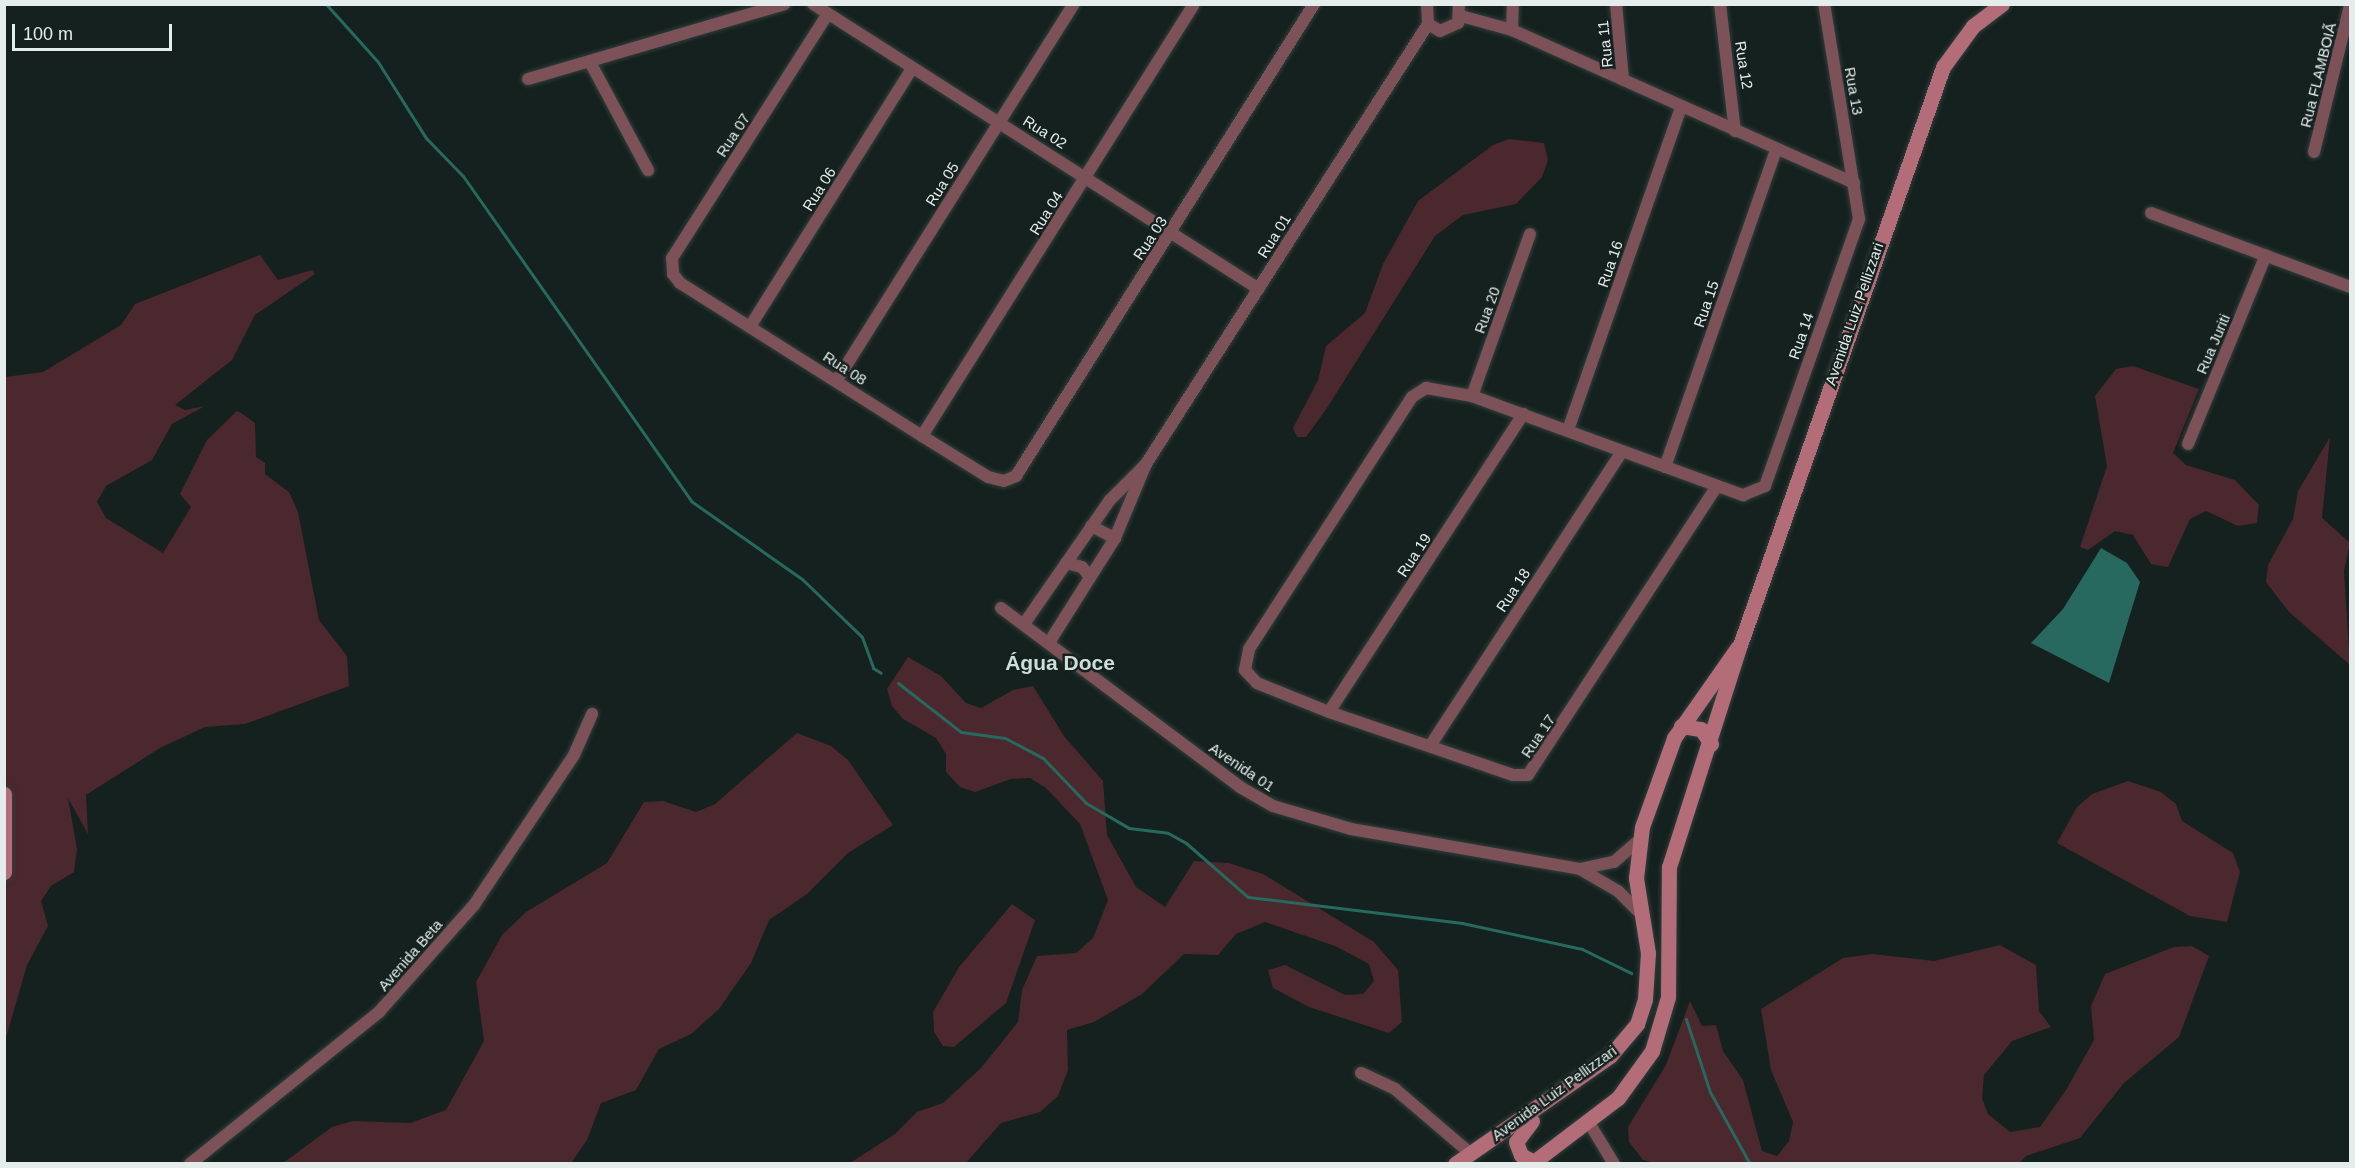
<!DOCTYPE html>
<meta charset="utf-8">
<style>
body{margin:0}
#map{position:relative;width:2355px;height:1168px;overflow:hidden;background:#14211e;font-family:Arial,sans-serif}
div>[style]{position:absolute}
.green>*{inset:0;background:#4b272e}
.water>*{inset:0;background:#27695e}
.stream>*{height:3px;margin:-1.5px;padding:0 1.5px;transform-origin:1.5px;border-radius:1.5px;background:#27695e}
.roads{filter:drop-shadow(0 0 2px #313e3b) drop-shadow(0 0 2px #313e3b)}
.street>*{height:12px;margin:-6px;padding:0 6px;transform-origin:6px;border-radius:6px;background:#7c5158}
.secondary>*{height:15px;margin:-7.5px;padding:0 7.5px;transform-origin:7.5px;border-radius:7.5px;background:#b26d79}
span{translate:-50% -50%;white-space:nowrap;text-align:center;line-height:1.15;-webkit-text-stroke:5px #14211e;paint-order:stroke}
.street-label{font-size:15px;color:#e4edeb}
.district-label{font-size:21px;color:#cedfdb;font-weight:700}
.frame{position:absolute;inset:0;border:6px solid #e4edeb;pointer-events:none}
.scale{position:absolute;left:12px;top:24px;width:160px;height:27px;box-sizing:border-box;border:3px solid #e4edeb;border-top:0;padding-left:8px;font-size:18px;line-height:21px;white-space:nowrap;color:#e4edeb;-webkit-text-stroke:4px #14211e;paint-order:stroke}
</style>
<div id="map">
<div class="green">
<i style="clip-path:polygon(1509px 139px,1544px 143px,1548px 160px,1542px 177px,1516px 204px,1463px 215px,1435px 236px,1327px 408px,1306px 437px,1297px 437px,1293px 428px,1318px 380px,1326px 346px,1365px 313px,1383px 264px,1418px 201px,1493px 145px)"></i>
<i style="clip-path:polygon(260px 255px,278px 280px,312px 270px,315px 274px,255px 315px,232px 360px,175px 405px,185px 410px,205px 406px,172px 424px,152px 460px,106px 486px,97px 502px,106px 518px,163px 553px,191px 507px,180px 494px,207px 440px,237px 411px,241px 413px,255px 423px,256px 457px,265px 463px,265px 474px,289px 492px,298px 512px,319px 620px,347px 656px,349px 686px,245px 724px,205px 727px,160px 748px,86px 795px,88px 834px,68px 798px,77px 849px,74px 872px,51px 886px,41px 901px,48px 926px,27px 965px,5px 1041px,5px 377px,43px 372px,121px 325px,135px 304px)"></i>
<i style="clip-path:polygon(2133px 366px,2199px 389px,2173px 453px,2186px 465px,2235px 480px,2259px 505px,2257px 523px,2238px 526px,2206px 511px,2190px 519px,2168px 567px,2151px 564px,2133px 535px,2115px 531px,2088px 550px,2080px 547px,2107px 466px,2095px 396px,2116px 369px)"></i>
<i style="clip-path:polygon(2330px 437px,2322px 518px,2350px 543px,2344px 571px,2350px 665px,2289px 612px,2266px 582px,2268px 565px,2293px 519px,2298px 491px)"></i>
<i style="clip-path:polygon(908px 657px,941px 676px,966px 703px,981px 708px,1013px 690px,1033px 686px,1064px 736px,1103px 781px,1107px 835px,1136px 887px,1165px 907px,1194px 861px,1229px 863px,1263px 874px,1374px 942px,1398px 970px,1402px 1022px,1389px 1033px,1309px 1007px,1273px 988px,1268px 970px,1285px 965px,1345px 995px,1363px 994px,1374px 981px,1369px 964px,1335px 946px,1265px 922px,1236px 934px,1218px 955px,1184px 954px,1142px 994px,1094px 1022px,1067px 1030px,1068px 1070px,1058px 1096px,1040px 1112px,1001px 1123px,966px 1163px,850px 1163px,895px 1134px,917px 1112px,943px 1103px,981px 1068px,1018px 1022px,1022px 990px,1037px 956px,1076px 953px,1093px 938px,1108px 900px,1080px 824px,1046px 788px,1030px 778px,1011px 779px,975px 792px,960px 787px,946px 772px,946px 754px,936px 738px,903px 719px,892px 706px,887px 689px)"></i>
<i style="clip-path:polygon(797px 733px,831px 746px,848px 760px,893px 825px,848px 853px,807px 894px,769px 920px,751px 963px,719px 1009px,691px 1034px,659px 1049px,636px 1090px,601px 1103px,587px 1140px,571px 1163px,283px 1163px,332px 1127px,353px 1121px,410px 1123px,446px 1110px,484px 1041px,476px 982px,502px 935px,526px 912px,607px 863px,644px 802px,663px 801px,696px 812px,715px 804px)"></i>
<i style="clip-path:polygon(2128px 781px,2161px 792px,2176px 804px,2182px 821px,2233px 853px,2240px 872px,2227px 922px,2190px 916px,2057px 843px,2077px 807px,2092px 794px)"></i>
<i style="clip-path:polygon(1012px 904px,1035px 920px,1006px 1003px,954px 1047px,943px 1046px,934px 1032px,933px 1012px,959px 967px)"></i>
<i style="clip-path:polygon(2000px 945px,2036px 965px,2039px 1011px,2051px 1027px,2012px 1041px,1984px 1075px,1982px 1098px,1988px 1114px,2010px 1132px,2040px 1127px,2066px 1090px,2094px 1040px,2091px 1006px,2105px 974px,2174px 947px,2192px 946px,2209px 956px,2179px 1037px,2124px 1083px,2080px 1138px,2026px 1156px,2019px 1163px,1655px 1163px,1643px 1160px,1629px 1142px,1628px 1127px,1666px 1065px,1690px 1001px,1702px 1026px,1716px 1025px,1723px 1051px,1743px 1080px,1762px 1151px,1777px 1156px,1789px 1141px,1793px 1122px,1771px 1070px,1761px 1009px,1843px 958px,1873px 954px,1934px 961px)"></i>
</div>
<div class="water">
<i style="clip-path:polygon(2101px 548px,2127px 563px,2140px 582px,2109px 683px,2031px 643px,2063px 609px)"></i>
</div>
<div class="stream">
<i style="left:326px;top:4px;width:78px;rotate:48.1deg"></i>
<i style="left:378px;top:62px;width:90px;rotate:57.7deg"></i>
<i style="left:426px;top:138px;width:53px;rotate:45.8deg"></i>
<i style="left:463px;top:176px;width:397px;rotate:54.9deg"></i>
<i style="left:691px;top:501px;width:136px;rotate:35.1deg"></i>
<i style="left:802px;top:579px;width:83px;rotate:44deg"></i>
<i style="left:862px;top:637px;width:33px;rotate:70deg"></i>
<i style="left:873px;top:668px;width:9px;rotate:32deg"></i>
<i style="left:898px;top:683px;width:80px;rotate:37.9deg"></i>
<i style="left:961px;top:732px;width:44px;rotate:7.8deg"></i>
<i style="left:1005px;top:738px;width:43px;rotate:27.8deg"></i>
<i style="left:1043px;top:758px;width:62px;rotate:46.3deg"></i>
<i style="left:1086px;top:803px;width:50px;rotate:30.2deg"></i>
<i style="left:1129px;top:828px;width:39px;rotate:7deg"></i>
<i style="left:1168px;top:833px;width:21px;rotate:29deg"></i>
<i style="left:1186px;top:843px;width:82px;rotate:41.1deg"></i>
<i style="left:1248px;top:897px;width:216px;rotate:6.9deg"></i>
<i style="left:1462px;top:923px;width:123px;rotate:12.2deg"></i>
<i style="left:1582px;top:949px;width:55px;rotate:26.1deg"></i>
<i style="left:1686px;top:1019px;width:77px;rotate:71.8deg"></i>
<i style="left:1710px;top:1092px;width:82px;rotate:60.9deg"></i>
</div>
<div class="roads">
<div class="street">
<i style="left:813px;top:4px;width:529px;rotate:32.58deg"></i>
<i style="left:1427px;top:4px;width:20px;rotate:87deg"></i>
<i style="left:1428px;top:24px;width:14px;rotate:30deg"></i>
<i style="left:1440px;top:31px;width:20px;rotate:-24deg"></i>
<i style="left:1458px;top:23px;width:19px;rotate:-87deg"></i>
<i style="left:1616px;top:4px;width:76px;rotate:84.7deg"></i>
<i style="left:1720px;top:4px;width:128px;rotate:83.3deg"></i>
<i style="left:827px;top:15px;width:288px;rotate:122.5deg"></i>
<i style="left:672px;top:258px;width:16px;rotate:86deg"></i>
<i style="left:673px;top:274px;width:11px;rotate:52deg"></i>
<i style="left:680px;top:283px;width:286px;rotate:32.3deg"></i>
<i style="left:922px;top:436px;width:78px;rotate:31.8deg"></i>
<i style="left:988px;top:477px;width:16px;rotate:14deg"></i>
<i style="left:1004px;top:481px;width:13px;rotate:-23deg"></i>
<i style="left:1016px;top:476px;width:558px;rotate:-57.73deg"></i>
<i style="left:1461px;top:16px;width:53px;rotate:15.4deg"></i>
<i style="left:1512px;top:30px;width:375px;rotate:24.1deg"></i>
<i style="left:1512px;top:30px;width:26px;rotate:-88deg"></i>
<i style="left:590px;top:62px;width:123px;rotate:61.8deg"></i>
<i style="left:528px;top:79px;width:267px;rotate:-16.3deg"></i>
<i style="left:2314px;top:152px;width:151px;rotate:-76.2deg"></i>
<i style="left:2151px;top:213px;width:212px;rotate:20.4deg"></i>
<i style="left:751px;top:325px;width:303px;rotate:-57.9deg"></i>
<i style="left:837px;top:380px;width:444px;rotate:-57.8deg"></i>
<i style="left:1472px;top:396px;width:172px;rotate:-70.3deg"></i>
<i style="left:1568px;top:430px;width:341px;rotate:-70.7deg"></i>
<i style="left:922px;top:436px;width:510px;rotate:-57.8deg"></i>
<i style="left:2188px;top:444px;width:204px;rotate:-67.6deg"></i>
<i style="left:1665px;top:467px;width:336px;rotate:-70.7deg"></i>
<i style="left:1717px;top:486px;width:345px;rotate:123.2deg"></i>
<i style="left:1528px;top:775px;width:15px;rotate:180deg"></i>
<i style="left:1513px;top:775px;width:194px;rotate:-161.1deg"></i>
<i style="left:1329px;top:712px;width:78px;rotate:-158.1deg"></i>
<i style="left:1257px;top:683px;width:18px;rotate:-133deg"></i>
<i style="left:1245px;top:670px;width:21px;rotate:-79deg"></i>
<i style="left:1249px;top:649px;width:300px;rotate:-57.1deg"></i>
<i style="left:1412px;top:397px;width:17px;rotate:-33deg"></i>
<i style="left:1426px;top:388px;width:47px;rotate:9.9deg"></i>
<i style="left:1472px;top:396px;width:289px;rotate:20.1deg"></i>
<i style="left:1743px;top:495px;width:24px;rotate:-22deg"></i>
<i style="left:1765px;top:486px;width:283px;rotate:-70.6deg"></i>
<i style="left:1859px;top:219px;width:218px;rotate:-99.2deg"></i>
<i style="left:1091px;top:526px;width:27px;rotate:27deg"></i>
<i style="left:1066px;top:563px;width:16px;rotate:14deg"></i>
<i style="left:1082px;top:567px;width:13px;rotate:51deg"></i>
<i style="left:1001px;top:608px;width:299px;rotate:36.8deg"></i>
<i style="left:1240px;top:787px;width:38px;rotate:30deg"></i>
<i style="left:1273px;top:806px;width:81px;rotate:16.4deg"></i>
<i style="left:1351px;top:829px;width:232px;rotate:9.9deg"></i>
<i style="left:1580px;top:869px;width:44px;rotate:30.1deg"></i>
<i style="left:1618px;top:891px;width:34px;rotate:45deg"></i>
<i style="left:1024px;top:624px;width:151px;rotate:-55.3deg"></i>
<i style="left:1110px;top:500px;width:51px;rotate:-45deg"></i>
<i style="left:1146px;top:464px;width:523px;rotate:-57.34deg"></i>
<i style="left:1050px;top:641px;width:122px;rotate:-57.7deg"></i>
<i style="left:1115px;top:538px;width:80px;rotate:-67.3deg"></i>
<i style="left:1329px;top:712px;width:356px;rotate:-56.9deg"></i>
<i style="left:1430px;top:746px;width:352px;rotate:-56.9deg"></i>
<i style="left:1580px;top:869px;width:35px;rotate:-12deg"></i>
<i style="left:1614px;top:862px;width:35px;rotate:-41deg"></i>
<i style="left:1361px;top:1073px;width:38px;rotate:25deg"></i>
<i style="left:1395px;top:1089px;width:99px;rotate:40.5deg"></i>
<i style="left:1588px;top:1121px;width:50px;rotate:58.8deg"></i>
<i style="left:190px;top:1164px;width:243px;rotate:-38.8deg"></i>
<i style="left:379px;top:1012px;width:143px;rotate:-48.4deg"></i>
<i style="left:474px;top:905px;width:180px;rotate:-56.3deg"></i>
<i style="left:574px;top:755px;width:45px;rotate:-66.3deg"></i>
</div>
<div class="secondary">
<i style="left:1681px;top:726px;width:20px;rotate:9deg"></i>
<i style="left:1701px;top:729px;width:18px;rotate:56deg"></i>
<i style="left:4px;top:794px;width:78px;rotate:90deg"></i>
<i style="left:1532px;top:1121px;width:26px;rotate:127deg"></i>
<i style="left:1516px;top:1142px;width:14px;rotate:69deg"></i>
<i style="left:1521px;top:1155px;width:15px;rotate:28deg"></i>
<i style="left:1455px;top:1164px;width:189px;rotate:-34.9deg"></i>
<i style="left:1610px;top:1056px;width:42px;rotate:-49.8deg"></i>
<i style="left:1637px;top:1024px;width:26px;rotate:-72deg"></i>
<i style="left:1645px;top:999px;width:46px;rotate:-86.3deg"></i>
<i style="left:1648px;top:953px;width:76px;rotate:-99.1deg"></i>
<i style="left:1636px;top:878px;width:51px;rotate:-83.3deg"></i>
<i style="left:1642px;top:827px;width:95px;rotate:-70.2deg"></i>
<i style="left:1674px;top:738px;width:111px;rotate:-54.9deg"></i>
<i style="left:1531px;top:1164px;width:109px;rotate:-37.2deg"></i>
<i style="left:1618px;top:1098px;width:58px;rotate:-54.1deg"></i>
<i style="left:1652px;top:1051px;width:56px;rotate:-73.5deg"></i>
<i style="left:1668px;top:997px;width:130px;rotate:-89.6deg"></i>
<i style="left:1669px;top:867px;width:233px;rotate:-72.3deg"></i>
<i style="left:1740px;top:645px;width:613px;rotate:-70.65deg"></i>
<i style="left:1943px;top:67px;width:51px;rotate:-53.8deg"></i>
<i style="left:1973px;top:26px;width:36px;rotate:-37deg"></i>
</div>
</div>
<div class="street-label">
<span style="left:1605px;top:44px;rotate:-96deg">Rua 11</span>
<span style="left:1744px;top:65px;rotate:81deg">Rua 12</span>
<span style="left:2318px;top:75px;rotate:-76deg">Rua FLAMBOIÃ</span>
<span style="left:1854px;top:91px;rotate:80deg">Rua 13</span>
<span style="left:1045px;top:132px;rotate:32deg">Rua 02</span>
<span style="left:733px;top:135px;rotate:-57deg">Rua 07</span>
<span style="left:942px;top:184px;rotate:-58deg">Rua 05</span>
<span style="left:819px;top:189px;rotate:-58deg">Rua 06</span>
<span style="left:1046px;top:213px;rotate:-58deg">Rua 04</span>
<span style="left:1274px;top:236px;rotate:-58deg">Rua 01</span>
<span style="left:1150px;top:238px;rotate:-57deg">Rua 03</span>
<span style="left:1610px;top:264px;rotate:-71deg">Rua 16</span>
<span style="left:1706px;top:304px;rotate:-71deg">Rua 15</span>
<span style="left:1487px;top:310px;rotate:-70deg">Rua 20</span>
<span style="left:1854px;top:314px;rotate:-71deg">Avenida Luiz Pellizzari</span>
<span style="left:1801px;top:336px;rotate:-71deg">Rua 14</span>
<span style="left:2213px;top:344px;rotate:-67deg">Rua Juriti</span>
<span style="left:845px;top:368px;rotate:33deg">Rua 08</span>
<span style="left:1414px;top:555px;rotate:-57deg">Rua 19</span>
<span style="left:1513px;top:590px;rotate:-57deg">Rua 18</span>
<span style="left:1538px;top:736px;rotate:-56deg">Rua 17</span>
<span style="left:1242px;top:767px;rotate:34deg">Avenida 01</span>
<span style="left:410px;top:955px;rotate:-49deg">Avenida Beta</span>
<span style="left:1554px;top:1093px;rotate:-36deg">Avenida Luiz Pellizzari</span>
</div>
<div class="district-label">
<span style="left:1060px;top:663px">Água Doce</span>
</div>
<div class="frame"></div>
<div class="scale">100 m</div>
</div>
